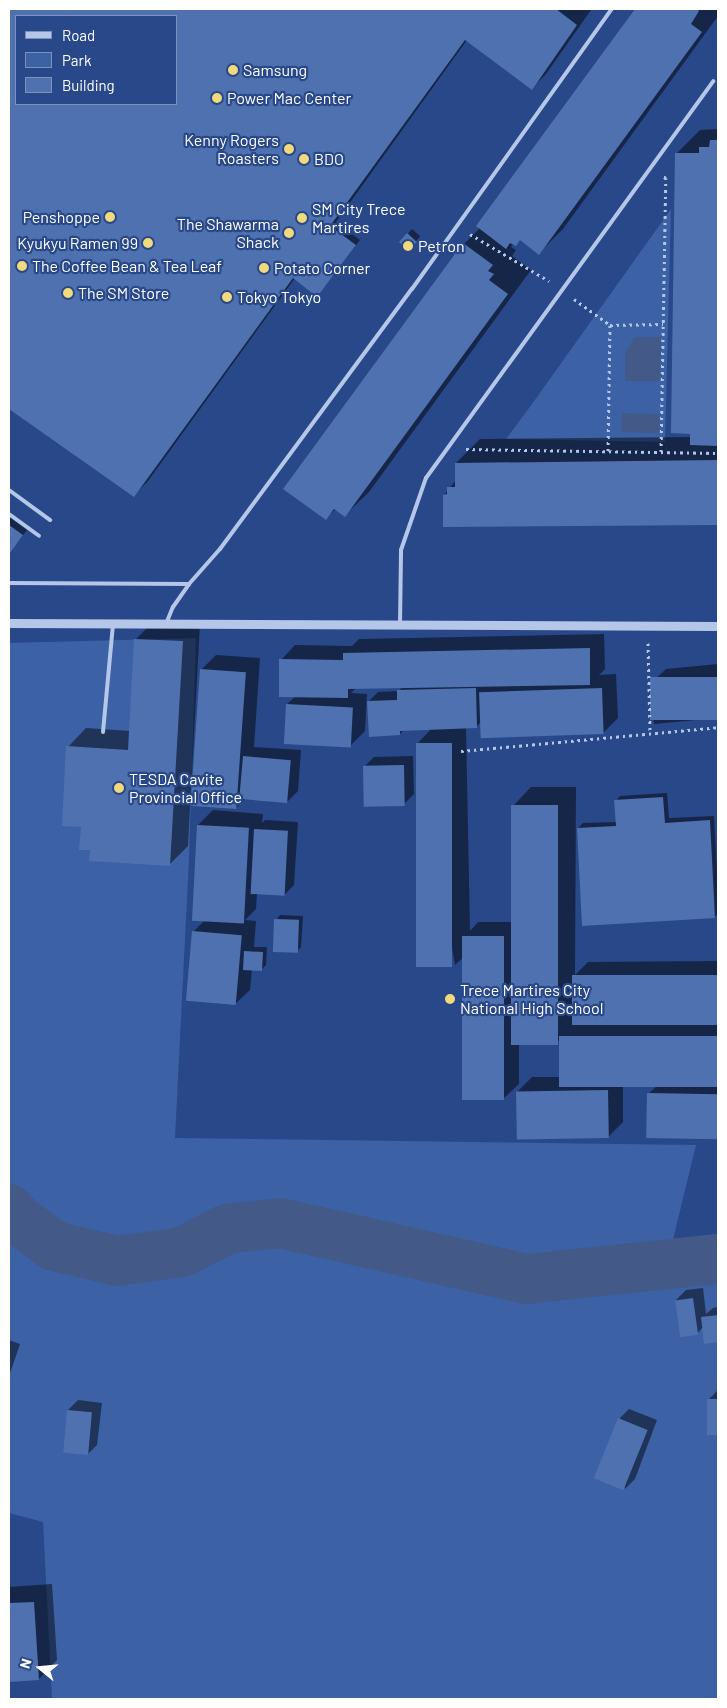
<!DOCTYPE html>
<style>
body{margin:0}
#map{position:relative;width:727px;height:1708px;overflow:hidden;background:#284889;font-family:Barlow,sans-serif}
div>[style]{position:absolute}
.green>*{inset:0;background:#3c61a5}
.water>*{inset:0;background:#435a89;transform-origin:0 0}
.shadow>*{inset:0;background:#0007;transform-origin:0 0}
.river>*{height:50px;margin:-25px;padding:0 25px;transform-origin:25px;border-radius:25px;background:#435a89}
.building>*{inset:0;background:#5071b0;transform-origin:0 0}
.path>*{height:3px;margin-top:-1.5px;transform-origin:0;background:repeating-linear-gradient(90deg,#b5c7e9 0 2.5px,transparent 0 6.5px)}
.service>*{height:4px;margin:-2px;padding:0 2px;transform-origin:2px;border-radius:2px;background:#b5c7e9}
.tertiary>*{height:9px;margin:-4.5px;padding:0 4.5px;transform-origin:4.5px;border-radius:4.5px;background:#b5c7e9}
.dots>*{width:14px;height:14px;translate:-50% -50%;box-sizing:border-box;border:2px solid #284889;border-radius:50%}
span{translate:-50% -50%;white-space:nowrap;text-align:center;line-height:1.15;-webkit-text-stroke:4.5px #284889;paint-order:stroke}
.poi-label{font-size:16px;color:#fff}
.left{translate:0 -50%;text-align:left}
.right{translate:-100% -50%;text-align:right}
.frame{position:absolute;inset:0;border:10px solid #fff;pointer-events:none}
.legend{position:absolute;left:15px;top:15px;width:162px;height:90px;box-sizing:border-box;background:#284889;border:1px solid #7e91b8;margin:0;padding:6px 9px;list-style:none;font-size:15px;color:#fff}
.legend li{display:flex;align-items:center;gap:10px;height:25px}
.legend b{width:25px;border:1px solid #7e91b8}
.north{position:absolute;left:15px;top:1643px;width:50px;height:50px;-webkit-text-stroke:4px #284889;paint-order:stroke;rotate:287deg;font-size:14px;font-weight:700;line-height:20px;text-align:center;color:#fff}
.north::after{content:'';display:block;margin:auto;width:18px;height:22px;background:#fff;clip-path:polygon(50% 0,100% 100%,50% 72%,0 100%)}
</style>
<div id="map">
<div class="green">
<i style="clip-path:polygon(671px 209px,665px 442px,506px 439px,532px 404px)"></i>
<i style="clip-path:polygon(196px 638px,189px 860px,175px 1138px,696px 1145px,669px 1256px,533px 1269px,283px 1212px,213px 1223px,166px 1245px,124px 1250px,77px 1243px,9px 1199px,9px 643px)"></i>
<i style="clip-path:polygon(9px 1214px,52px 1251px,117px 1265px,180px 1258px,230px 1234px,279px 1231px,526px 1288px,718px 1267px,718px 1699px,52px 1699px,43px 1522px,9px 1513px)"></i>
</div>
<div class="water">
<i style="clip-path:polygon(635px 337px,661px 337px,660px 381px,625px 381px,625px 352px)"></i>
<i style="left:622px;top:413px;width:38px;height:19px;rotate:2deg"></i>
</div>
<div class="shadow">
<i style="clip-path:polygon(evenodd,9px 9px,589px 9px,591px 10px,546px 74px,532px 88px,467px 40px,336px 222px,360px 240px,322px 290px,295px 278px,148px 481px,134px 495px,9px 406px,9px 9px,16px 16px,176px 16px,176px 104px,16px 104px,16px 16px)"></i>
<i style="clip-path:polygon(636px 9px,718px 9px,718px 16px,563px 229px,539px 253px,521px 239px,515px 245px,514px 243px,511px 247px,516px 250px,512px 256px,531px 270px,369px 492px,345px 515px,336px 509px,325px 519px,285px 489px,464px 244px,480px 228px,478px 226px)"></i>
<i style="clip-path:polygon(718px 129px,718px 523px,444px 526px,444px 495px,456px 480px,456px 463px,480px 439px,691px 437px,676px 154px,700px 130px)"></i>
<i style="left:412px;top:229px;width:11px;height:17px;rotate:41deg"></i>
<i style="clip-path:polygon(9px 517px,27px 530px,10px 552px,9px 551px)"></i>
<i style="clip-path:polygon(154px 621px,200px 623px,188px 846px,169px 865px,91px 849px,82px 826px,68px 747px,86px 728px,130px 731px,136px 639px)"></i>
<i style="clip-path:polygon(604px 634px,605px 669px,599px 675px,616px 674px,618px 718px,604px 732px,481px 722px,476px 727px,466px 727px,470px 931px,478px 922px,512px 922px,513px 806px,531px 787px,576px 787px,575px 975px,588px 962px,718px 961px,718px 1137px,648px 1136px,648px 1094px,657px 1086px,623px 1086px,623px 1122px,608px 1137px,517px 1092px,532px 1077px,560px 1077px,560px 1039px,556px 1044px,519px 1044px,519px 1084px,504px 1098px,464px 957px,455px 965px,417px 744px,432px 728px,405px 729px,400px 734px,368px 702px,378px 692px,399px 691px,402px 687px,356px 688px,351px 693px,367px 694px,365px 731px,350px 746px,287px 704px,296px 696px,281px 660px,295px 645px,352px 646px,359px 639px)"></i>
<i style="clip-path:polygon(216px 655px,260px 658px,254px 747px,301px 750px,298px 791px,288px 801px,246px 798px,236px 808px,201px 670px)"></i>
<i style="clip-path:polygon(718px 664px,718px 718px,654px 724px,651px 683px,666px 669px)"></i>
<i style="clip-path:polygon(413px 756px,414px 794px,404px 804px,364px 767px,374px 757px)"></i>
<i style="clip-path:polygon(667px 793px,669px 818px,714px 816px,718px 890px,718px 913px,715px 917px,578px 828px,583px 823px,617px 822px,616px 801px,620px 796px)"></i>
<i style="clip-path:polygon(213px 810px,263px 814px,262px 823px,265px 820px,298px 822px,294px 885px,284px 895px,257px 893px,256px 909px,245px 920px,256px 921px,254px 947px,267px 947px,266px 965px,261px 970px,252px 969px,250px 990px,235px 1004px,194px 931px,204px 921px,198px 825px)"></i>
<i style="clip-path:polygon(280px 915px,303px 916px,301px 947px,296px 952px,276px 920px)"></i>
<i style="clip-path:polygon(703px 1288px,706px 1314px,713px 1308px,718px 1307px,718px 1341px,705px 1343px,703px 1327px,697px 1334px,676px 1300px,686px 1290px)"></i>
<i style="clip-path:polygon(9px 1340px,20px 1344px,9px 1376px)"></i>
<i style="clip-path:polygon(718px 1390px,718px 1433px,708px 1433px,708px 1400px)"></i>
<i style="clip-path:polygon(78px 1400px,102px 1403px,97px 1445px,87px 1455px,68px 1410px)"></i>
<i style="clip-path:polygon(629px 1409px,657px 1420px,635px 1479px,625px 1489px,619px 1419px)"></i>
<i style="clip-path:polygon(52px 1584px,57px 1660px,39px 1679px,9px 1681px,9px 1587px)"></i>
</div>
<div class="river">
<i style="left:9px;top:1209px;width:13px;rotate:48deg"></i>
<i style="left:18px;top:1219px;width:45px;rotate:36.9deg"></i>
<i style="left:54px;top:1246px;width:66px;rotate:13.2deg"></i>
<i style="left:118px;top:1261px;width:65px;rotate:-8deg"></i>
<i style="left:182px;top:1252px;width:51px;rotate:-27.1deg"></i>
<i style="left:227px;top:1229px;width:53px;rotate:-6.5deg"></i>
<i style="left:280px;top:1223px;width:253px;rotate:12.8deg"></i>
<i style="left:527px;top:1279px;width:192px;rotate:-6deg"></i>
</div>
<div class="building">
<i style="clip-path:polygon(evenodd,9px 9px,556px 9px,577px 25px,532px 90px,465px 40px,330px 226px,356px 245px,317px 297px,293px 278px,134px 497px,9px 409px,9px 9px,16px 16px,176px 16px,176px 104px,16px 104px,16px 16px)"></i>
<i style="clip-path:polygon(635px 9px,696px 9px,699px 11px,691px 24px,702px 32px,539px 255px,520px 240px,516px 246px,510px 243px,506px 249px,476px 226px)"></i>
<i style="clip-path:polygon(710px 140px,718px 140px,718px 446px,690px 445px,690px 434px,671px 433px,675px 153px,699px 153px,699px 147px,709px 147px)"></i>
<i style="left:407px;top:233px;width:13px;height:12px;rotate:42deg"></i>
<i style="clip-path:polygon(463px 243px,493px 265px,488px 271px,494px 274px,489px 280px,508px 294px,345px 517px,334px 509px,326px 520px,283px 489px)"></i>
<i style="clip-path:polygon(718px 460px,718px 525px,443px 527px,443px 495px,447px 494px,447px 487px,455px 487px,455px 463px)"></i>
<i style="clip-path:polygon(9px 525px,23px 535px,10px 553px,9px 552px)"></i>
<i style="clip-path:polygon(134px 639px,183px 641px,170px 866px,89px 861px,90px 850px,79px 850px,81px 827px,62px 826px,66px 746px,128px 750px)"></i>
<i style="clip-path:polygon(590px 648px,590px 685px,348px 689px,348px 698px,279px 697px,279px 659px,343px 660px,343px 653px)"></i>
<i style="left:200px;top:669px;width:46px;height:137px;rotate:4deg"></i>
<i style="left:718px;top:677px;width:43px;height:68px;rotate:90deg"></i>
<i style="clip-path:polygon(476px 688px,477px 728px,400px 731px,400px 735px,369px 737px,367px 701px,397px 700px,397px 690px)"></i>
<i style="left:602px;top:688px;width:46px;height:123px;rotate:88deg"></i>
<i style="left:286px;top:704px;width:67px;height:40px;rotate:3deg"></i>
<i style="left:416px;top:743px;width:36px;height:224px"></i>
<i style="left:243px;top:756px;width:48px;height:43px;rotate:5deg"></i>
<i style="left:404px;top:765px;width:41px;height:41px;rotate:89deg"></i>
<i style="clip-path:polygon(663px 797px,665px 823px,710px 820px,715px 918px,582px 926px,577px 828px,616px 826px,614px 800px)"></i>
<i style="left:511px;top:805px;width:47px;height:240px"></i>
<i style="left:197px;top:825px;width:52px;height:96px;rotate:3deg"></i>
<i style="left:254px;top:829px;width:34px;height:65px;rotate:3deg"></i>
<i style="left:274px;top:919px;width:25px;height:33px;rotate:2deg"></i>
<i style="left:192px;top:931px;width:50px;height:70px;rotate:5deg"></i>
<i style="left:504px;top:936px;width:164px;height:42px;rotate:90deg"></i>
<i style="left:244px;top:951px;width:19px;height:19px;rotate:3deg"></i>
<i style="left:718px;top:975px;width:50px;height:146px;rotate:90deg"></i>
<i style="left:559px;top:1036px;width:159px;height:51px"></i>
<i style="left:608px;top:1090px;width:48px;height:92px;rotate:89deg"></i>
<i style="left:647px;top:1093px;width:71px;height:45px;rotate:1deg"></i>
<i style="left:693px;top:1298px;width:37px;height:18px;rotate:82deg"></i>
<i style="clip-path:polygon(718px 1315px,718px 1342px,704px 1344px,701px 1317px)"></i>
<i style="left:707px;top:1399px;width:11px;height:36px"></i>
<i style="left:67px;top:1410px;width:25px;height:43px;rotate:5deg"></i>
<i style="left:618px;top:1418px;width:32px;height:65px;rotate:22deg"></i>
<i style="clip-path:polygon(34px 1602px,39px 1680px,9px 1682px,9px 1603px)"></i>
</div>
<div class="path">
<i style="left:470px;top:234px;width:92px;rotate:30.7deg"></i>
<i style="left:574px;top:299px;width:44px;rotate:35.8deg"></i>
<i style="left:466px;top:449px;width:252px;rotate:0.9deg"></i>
<i style="left:608px;top:451px;width:126px;rotate:-89.1deg"></i>
<i style="left:610px;top:325px;width:53px;rotate:-1.1deg"></i>
<i style="left:661px;top:452px;width:274px;rotate:-89deg"></i>
<i style="left:666px;top:178px;width:4px;rotate:-146deg"></i>
<i style="left:648px;top:643px;width:89px;rotate:88.7deg"></i>
<i style="left:461px;top:751px;width:258px;rotate:-5.3deg"></i>
</div>
<div class="service">
<i style="left:9px;top:490px;width:51px;rotate:36.2deg"></i>
<i style="left:9px;top:514px;width:37px;rotate:36deg"></i>
<i style="left:9px;top:583px;width:180px;rotate:0.3deg"></i>
<i style="left:166px;top:624px;width:18px;rotate:-68deg"></i>
<i style="left:173px;top:607px;width:28px;rotate:-55deg"></i>
<i style="left:189px;top:584px;width:47px;rotate:-48.5deg"></i>
<i style="left:220px;top:549px;width:323px;rotate:-53.6deg"></i>
<i style="left:412px;top:289px;width:344px;rotate:-54.5deg"></i>
<i style="left:400px;top:624px;width:74px;rotate:-89.2deg"></i>
<i style="left:401px;top:550px;width:76px;rotate:-70.9deg"></i>
<i style="left:426px;top:478px;width:490px;rotate:-54.1deg"></i>
<i style="left:103px;top:732px;width:108px;rotate:-84.7deg"></i>
</div>
<div class="tertiary">
<i style="left:9px;top:623px;width:709px;rotate:0.24deg"></i>
</div>
<div class="dots">
<i style="left:233px;top:70px;background:#f1da7b"></i>
<i style="left:217px;top:98px;background:#f1da7b"></i>
<i style="left:289px;top:149px;background:#f1da7b"></i>
<i style="left:304px;top:159px;background:#f1da7b"></i>
<i style="left:110px;top:217px;background:#f1da7b"></i>
<i style="left:302px;top:218px;background:#f1da7b"></i>
<i style="left:289px;top:233px;background:#f1da7b"></i>
<i style="left:148px;top:243px;background:#f1da7b"></i>
<i style="left:408px;top:246px;background:#f1da7b"></i>
<i style="left:22px;top:266px;background:#f1da7b"></i>
<i style="left:264px;top:268px;background:#f1da7b"></i>
<i style="left:68px;top:293px;background:#f1da7b"></i>
<i style="left:227px;top:297px;background:#f1da7b"></i>
<i style="left:119px;top:788px;background:#f1da7b"></i>
<i style="left:450px;top:999px;background:#f1da7b"></i>
</div>
<div class="poi-label">
<span class="left" style="left:243px;top:70px">Samsung</span>
<span class="left" style="left:227px;top:98px">Power Mac Center</span>
<span class="right" style="left:279px;top:149px">Kenny Rogers<br>Roasters</span>
<span class="left" style="left:314px;top:159px">BDO</span>
<span class="left" style="left:312px;top:218px">SM City Trece<br>Martires</span>
<span class="right" style="left:100px;top:217px">Penshoppe</span>
<span class="right" style="left:279px;top:233px">The Shawarma<br>Shack</span>
<span class="right" style="left:138px;top:243px">Kyukyu Ramen 99</span>
<span class="left" style="left:418px;top:246px">Petron</span>
<span class="left" style="left:32px;top:266px">The Coffee Bean &amp; Tea Leaf</span>
<span class="left" style="left:274px;top:268px">Potato Corner</span>
<span class="left" style="left:78px;top:293px">The SM Store</span>
<span class="left" style="left:237px;top:297px">Tokyo Tokyo</span>
<span class="left" style="left:129px;top:788px">TESDA Cavite<br>Provincial Office</span>
<span class="left" style="left:460px;top:999px">Trece Martires City<br>National High School</span>
</div>
<div class="frame"></div>
<ul class="legend">
<li><b style="height:6px;background:#b5c7e9"></b>Road</li>
<li><b style="height:14px;background:#3c61a5"></b>Park</li>
<li><b style="height:14px;background:#5071b0"></b>Building</li>
</ul>
<div class="north">N</div>
</div>
